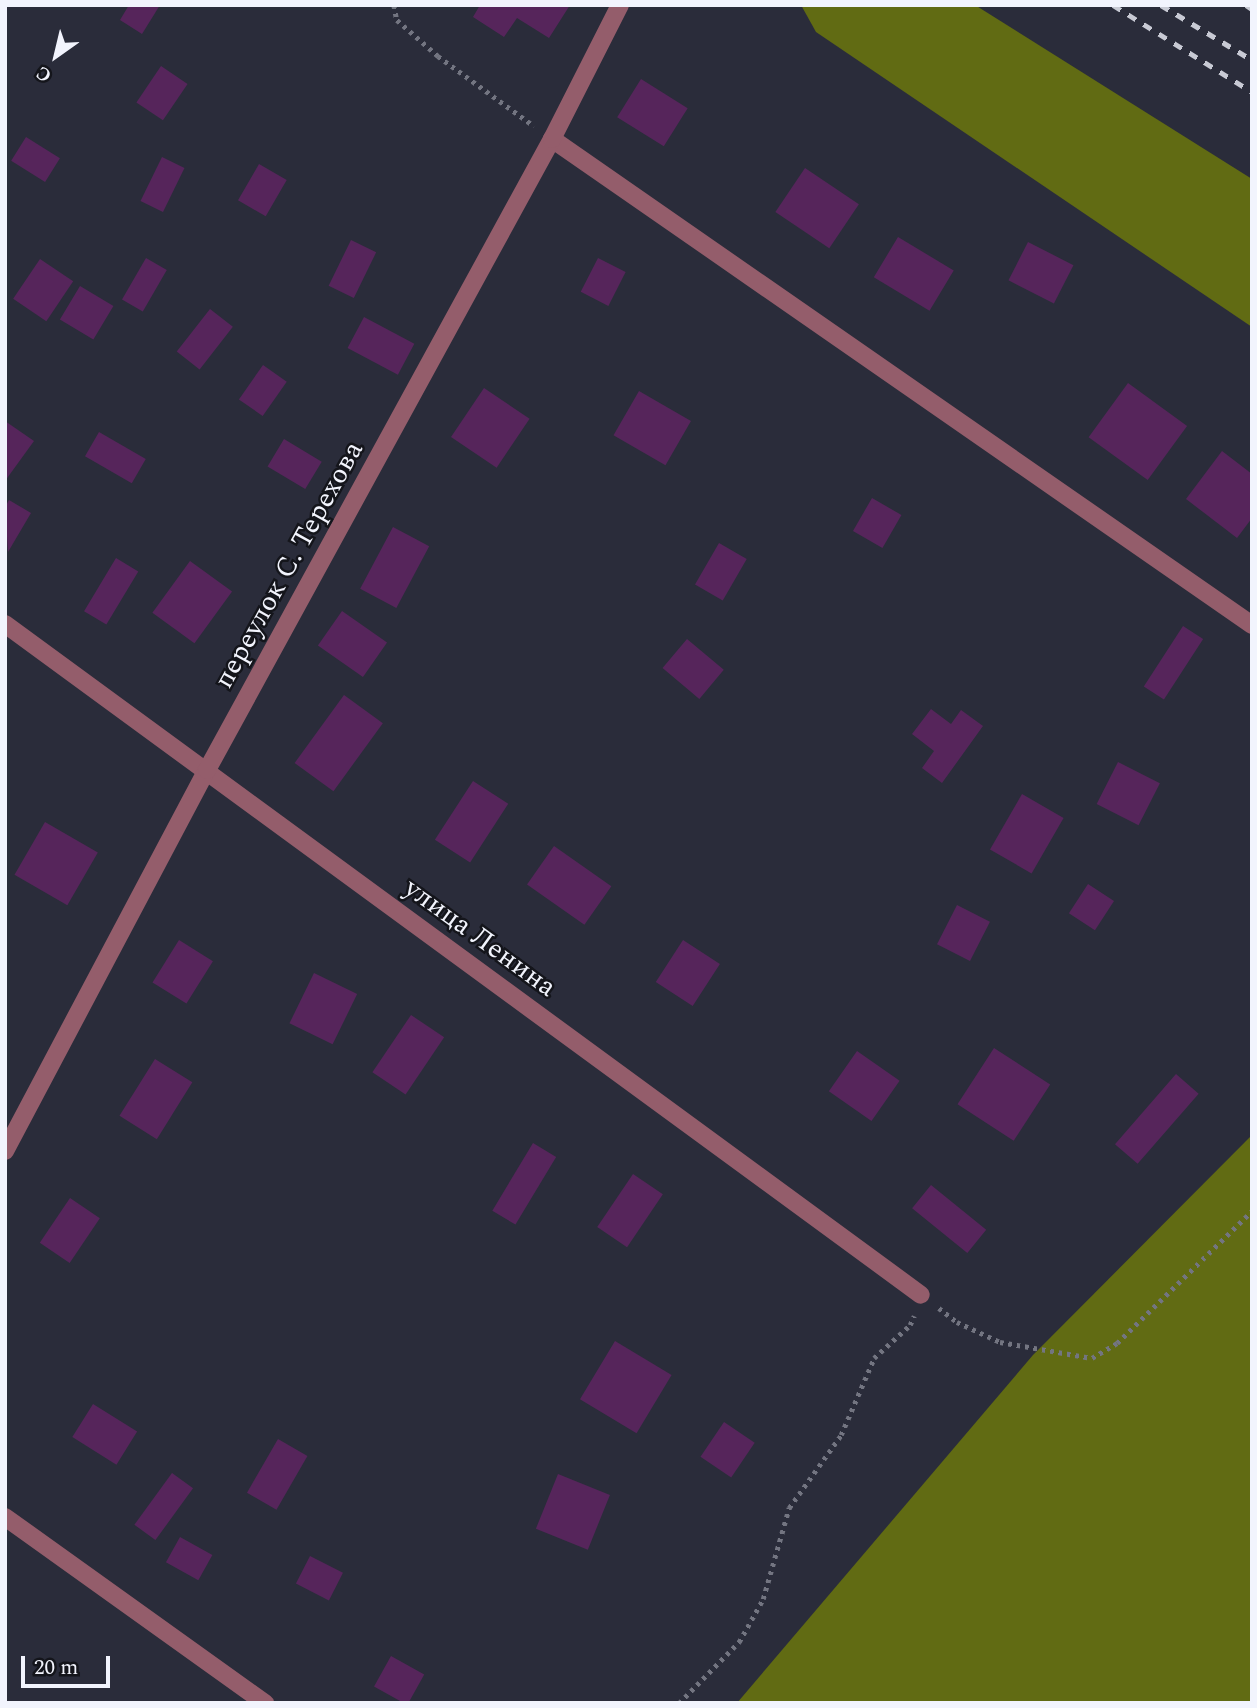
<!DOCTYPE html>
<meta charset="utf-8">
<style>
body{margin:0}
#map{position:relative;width:1257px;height:1708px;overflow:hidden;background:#2a2c3a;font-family:Spectral,serif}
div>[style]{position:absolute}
.forest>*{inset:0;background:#616b13}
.building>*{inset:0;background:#56255b;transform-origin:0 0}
.path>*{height:4.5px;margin-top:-2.25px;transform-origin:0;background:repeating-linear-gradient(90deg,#737581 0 3.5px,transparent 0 8.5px)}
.street>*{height:18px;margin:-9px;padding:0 9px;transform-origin:9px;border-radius:9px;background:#945d6b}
.rail>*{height:5px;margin-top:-2.5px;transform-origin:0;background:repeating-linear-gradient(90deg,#c8cad4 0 9px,transparent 0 18px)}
span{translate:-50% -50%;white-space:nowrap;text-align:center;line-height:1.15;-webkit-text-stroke:5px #14151b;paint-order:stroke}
.street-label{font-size:28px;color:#f2f4fd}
.frame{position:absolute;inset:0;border:7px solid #f2f4fd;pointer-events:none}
.north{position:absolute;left:21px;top:21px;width:70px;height:70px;-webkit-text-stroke:5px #14151b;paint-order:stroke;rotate:214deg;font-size:19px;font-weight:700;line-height:28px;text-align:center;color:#f2f4fd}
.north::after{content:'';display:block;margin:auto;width:24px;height:32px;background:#f2f4fd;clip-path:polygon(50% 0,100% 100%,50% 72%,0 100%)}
.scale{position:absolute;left:21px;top:1656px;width:89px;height:32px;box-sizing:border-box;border:4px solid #f2f4fd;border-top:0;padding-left:9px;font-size:21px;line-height:24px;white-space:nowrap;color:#f2f4fd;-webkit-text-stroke:5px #14151b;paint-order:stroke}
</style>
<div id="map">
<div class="forest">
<i style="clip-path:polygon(801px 5px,975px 5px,1252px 179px,1252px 327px,816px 32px)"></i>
<i style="clip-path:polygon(1252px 1135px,1252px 1703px,737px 1703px,1033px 1355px)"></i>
</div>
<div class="building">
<i style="clip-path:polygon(129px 5px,160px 5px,142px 34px,120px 20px)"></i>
<i style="clip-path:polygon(480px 5px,570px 5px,549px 38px,517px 18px,504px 37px,473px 17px)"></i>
<i style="left:161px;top:66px;width:32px;height:44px;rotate:34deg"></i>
<i style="left:641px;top:79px;width:55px;height:45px;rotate:32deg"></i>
<i style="left:26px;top:137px;width:40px;height:28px;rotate:32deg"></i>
<i style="left:162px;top:157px;width:25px;height:49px;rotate:26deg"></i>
<i style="left:259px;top:164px;width:32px;height:42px;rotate:30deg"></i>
<i style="left:805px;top:168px;width:65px;height:53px;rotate:34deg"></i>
<i style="left:898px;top:237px;width:65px;height:47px;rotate:31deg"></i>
<i style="left:351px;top:240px;width:28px;height:51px;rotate:26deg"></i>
<i style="left:1028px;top:242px;width:51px;height:43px;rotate:27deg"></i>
<i style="left:146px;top:258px;width:24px;height:48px;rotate:30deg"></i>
<i style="left:598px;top:258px;width:31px;height:38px;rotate:27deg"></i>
<i style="left:40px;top:259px;width:40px;height:48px;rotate:34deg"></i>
<i style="left:80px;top:286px;width:39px;height:39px;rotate:31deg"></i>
<i style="left:210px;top:309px;width:29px;height:54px;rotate:38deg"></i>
<i style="left:364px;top:317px;width:57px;height:35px;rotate:28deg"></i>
<i style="left:263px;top:365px;width:29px;height:42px;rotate:35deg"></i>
<i style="left:1128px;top:383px;width:73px;height:67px;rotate:36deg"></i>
<i style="left:484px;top:388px;width:55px;height:59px;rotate:34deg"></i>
<i style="left:639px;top:391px;width:60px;height:51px;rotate:30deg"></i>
<i style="clip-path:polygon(5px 421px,34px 441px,5px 481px)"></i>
<i style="left:99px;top:432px;width:54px;height:28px;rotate:30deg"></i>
<i style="left:284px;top:439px;width:44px;height:32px;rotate:31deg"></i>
<i style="clip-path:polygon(1222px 451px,1252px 474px,1252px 518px,1237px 538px,1186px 499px)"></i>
<i style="left:872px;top:498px;width:34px;height:38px;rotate:30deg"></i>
<i style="clip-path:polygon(9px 500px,31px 513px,8px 552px,5px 507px)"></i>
<i style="left:393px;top:527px;width:41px;height:70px;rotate:28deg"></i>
<i style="left:719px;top:543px;width:32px;height:48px;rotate:30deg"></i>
<i style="left:116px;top:558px;width:26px;height:62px;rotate:31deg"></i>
<i style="left:190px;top:561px;width:52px;height:64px;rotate:36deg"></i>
<i style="left:342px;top:611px;width:55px;height:42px;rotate:35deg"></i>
<i style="left:1183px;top:626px;width:24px;height:72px;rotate:33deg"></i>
<i style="left:687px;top:639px;width:48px;height:38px;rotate:40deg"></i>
<i style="left:344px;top:695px;width:48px;height:84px;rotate:36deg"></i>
<i style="clip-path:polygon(931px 709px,951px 724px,961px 710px,983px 726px,942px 783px,922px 768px,934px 751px,912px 734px)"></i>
<i style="left:1118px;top:762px;width:47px;height:47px;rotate:27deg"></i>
<i style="left:473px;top:781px;width:42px;height:70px;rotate:33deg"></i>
<i style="left:1022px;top:794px;width:48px;height:64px;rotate:30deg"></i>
<i style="left:45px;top:822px;width:61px;height:61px;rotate:30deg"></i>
<i style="left:554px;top:846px;width:70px;height:47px;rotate:35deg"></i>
<i style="left:1088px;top:884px;width:31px;height:35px;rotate:33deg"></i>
<i style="left:957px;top:905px;width:37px;height:44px;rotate:27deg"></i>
<i style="left:179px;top:940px;width:40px;height:50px;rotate:32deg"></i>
<i style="left:683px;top:940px;width:44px;height:50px;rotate:33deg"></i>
<i style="left:314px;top:973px;width:48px;height:56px;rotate:26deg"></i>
<i style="left:411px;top:1015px;width:40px;height:69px;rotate:34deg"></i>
<i style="left:994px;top:1048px;width:67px;height:67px;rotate:33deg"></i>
<i style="left:857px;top:1051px;width:52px;height:49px;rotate:35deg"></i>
<i style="left:155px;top:1059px;width:44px;height:67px;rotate:32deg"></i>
<i style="left:1176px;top:1074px;width:30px;height:93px;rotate:41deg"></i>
<i style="left:533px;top:1143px;width:27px;height:79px;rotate:31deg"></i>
<i style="left:633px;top:1174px;width:36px;height:64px;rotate:34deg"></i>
<i style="left:931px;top:1185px;width:71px;height:30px;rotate:39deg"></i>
<i style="left:70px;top:1198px;width:36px;height:54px;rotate:34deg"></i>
<i style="left:615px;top:1341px;width:66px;height:68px;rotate:31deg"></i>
<i style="left:93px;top:1404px;width:52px;height:39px;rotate:32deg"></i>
<i style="left:724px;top:1422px;width:37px;height:42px;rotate:34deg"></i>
<i style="left:278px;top:1439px;width:34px;height:62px;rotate:30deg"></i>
<i style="left:172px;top:1473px;width:26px;height:64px;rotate:36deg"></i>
<i style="left:558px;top:1474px;width:56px;height:59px;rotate:22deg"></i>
<i style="left:180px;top:1537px;width:37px;height:29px;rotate:29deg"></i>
<i style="left:310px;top:1556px;width:37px;height:31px;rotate:27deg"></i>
<i style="left:391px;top:1656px;width:38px;height:35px;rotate:29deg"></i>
</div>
<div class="path">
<i style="left:394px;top:5px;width:15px;rotate:79deg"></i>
<i style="left:397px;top:20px;width:55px;rotate:41.3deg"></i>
<i style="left:438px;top:56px;width:119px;rotate:36.1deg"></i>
<i style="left:939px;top:1308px;width:23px;rotate:38deg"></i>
<i style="left:957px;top:1322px;width:47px;rotate:24.9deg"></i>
<i style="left:1000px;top:1342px;width:93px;rotate:9.9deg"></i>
<i style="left:1092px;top:1358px;width:29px;rotate:-31deg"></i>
<i style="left:1117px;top:1343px;width:189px;rotate:-44.4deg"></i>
<i style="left:679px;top:1703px;width:86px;rotate:-45.5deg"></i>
<i style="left:739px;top:1642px;width:49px;rotate:-60.8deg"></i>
<i style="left:763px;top:1599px;width:95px;rotate:-74.1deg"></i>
<i style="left:789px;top:1508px;width:90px;rotate:-54.5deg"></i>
<i style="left:841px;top:1435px;width:84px;rotate:-66.8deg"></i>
<i style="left:874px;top:1358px;width:49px;rotate:-42.5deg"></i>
<i style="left:910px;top:1325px;width:10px;rotate:-66deg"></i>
</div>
<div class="street">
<i style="left:552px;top:139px;width:852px;rotate:34.77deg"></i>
<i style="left:5px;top:624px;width:1135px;rotate:36.22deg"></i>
<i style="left:5px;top:1151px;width:431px;rotate:-62.1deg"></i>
<i style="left:207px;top:770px;width:719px;rotate:-61.33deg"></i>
<i style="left:552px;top:139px;width:150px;rotate:-63.1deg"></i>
<i style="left:5px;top:1517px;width:320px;rotate:35.6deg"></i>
</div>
<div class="rail">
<i style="left:1113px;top:5px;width:164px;rotate:32deg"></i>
<i style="left:1161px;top:5px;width:106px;rotate:31.1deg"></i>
<i style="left:1246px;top:5px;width:7px;rotate:34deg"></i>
</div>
<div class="street-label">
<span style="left:289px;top:565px;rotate:-61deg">переулок С. Терехова</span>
<span style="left:480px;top:938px;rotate:36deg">улица Ленина</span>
</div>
<div class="frame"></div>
<div class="north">С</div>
<div class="scale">20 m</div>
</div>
